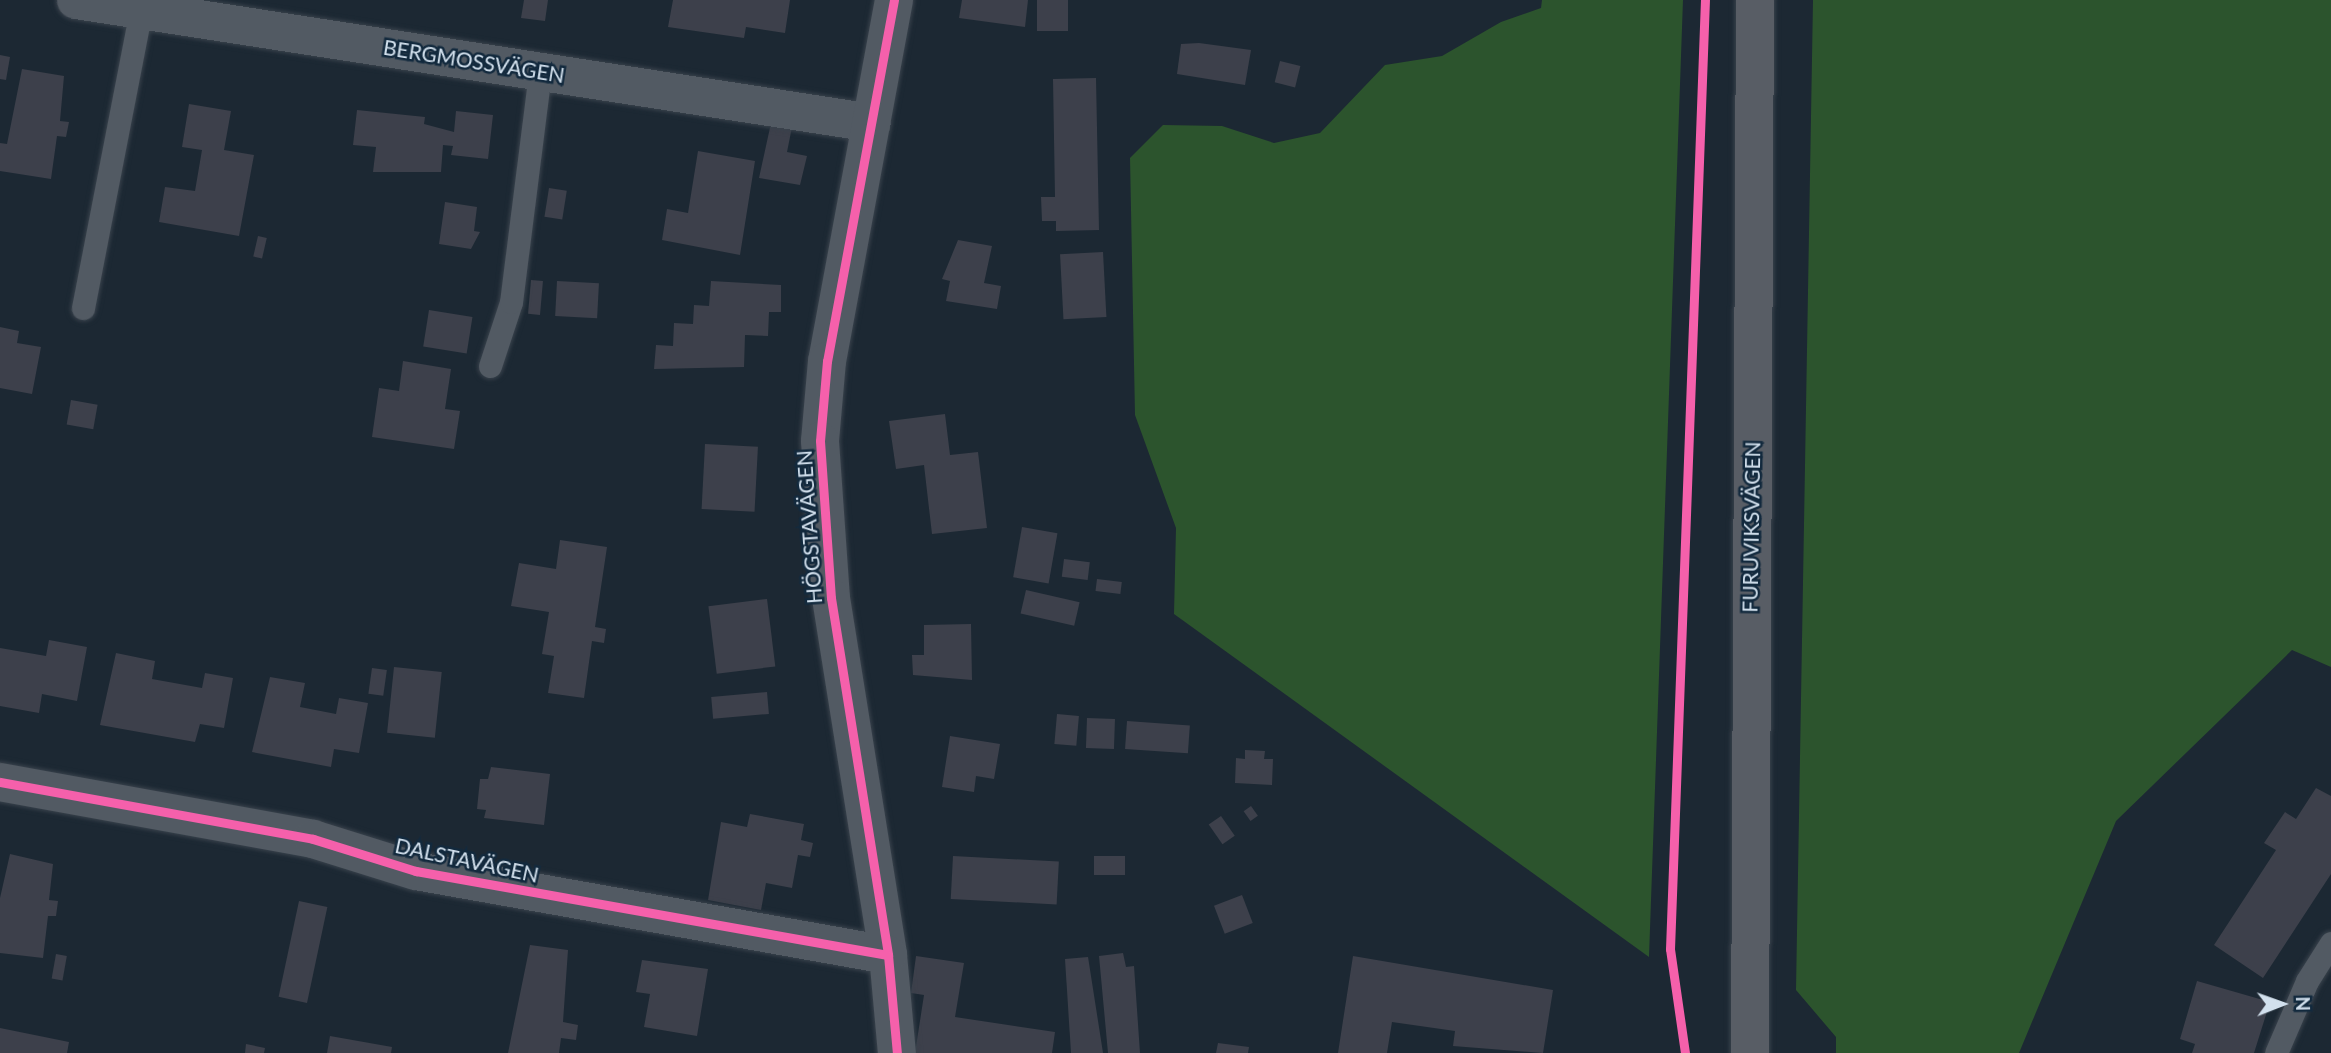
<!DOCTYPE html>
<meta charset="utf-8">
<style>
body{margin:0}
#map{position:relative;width:2331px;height:1053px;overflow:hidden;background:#1c2833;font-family:Lato,sans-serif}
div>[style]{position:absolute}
.forest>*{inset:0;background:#2c542d}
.building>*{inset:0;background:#3d404b;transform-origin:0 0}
.roads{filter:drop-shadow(0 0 2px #39424c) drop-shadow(0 0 2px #39424c)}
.lane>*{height:23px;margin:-11.5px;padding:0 11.5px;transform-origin:11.5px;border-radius:11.5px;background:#525a63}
.street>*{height:38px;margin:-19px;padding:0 19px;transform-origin:19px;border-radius:19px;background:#525a63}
.secondary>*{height:38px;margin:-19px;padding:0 19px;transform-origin:19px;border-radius:19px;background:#585d65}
.cycleway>*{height:9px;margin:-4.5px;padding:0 4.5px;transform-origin:4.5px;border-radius:4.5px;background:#f560ab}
span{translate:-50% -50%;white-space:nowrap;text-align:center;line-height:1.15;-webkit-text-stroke:5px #12293d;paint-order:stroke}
.street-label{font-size:21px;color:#d2e0ed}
.north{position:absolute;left:2247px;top:969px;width:70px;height:70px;-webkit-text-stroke:5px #12293d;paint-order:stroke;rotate:89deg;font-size:19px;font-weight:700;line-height:28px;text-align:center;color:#d2e0ed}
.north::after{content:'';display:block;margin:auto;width:24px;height:32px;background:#d2e0ed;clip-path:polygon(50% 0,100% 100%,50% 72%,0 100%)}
</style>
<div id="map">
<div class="forest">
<i style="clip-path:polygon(1542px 0,1683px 0,1649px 957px,1174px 614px,1176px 528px,1135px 415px,1130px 158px,1163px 125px,1222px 126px,1274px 143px,1320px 133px,1385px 65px,1442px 56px,1501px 22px,1541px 8px)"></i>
<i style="clip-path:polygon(1813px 0,2331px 0,2331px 667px,2292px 650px,2116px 821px,2019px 1053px,1836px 1053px,1836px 1037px,1796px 990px)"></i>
</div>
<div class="building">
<i style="clip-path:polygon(524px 0,548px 0,545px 21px,521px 18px)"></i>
<i style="clip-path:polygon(673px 0,790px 0,785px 33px,746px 27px,744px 38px,668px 27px)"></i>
<i style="clip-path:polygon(962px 0,1028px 0,1025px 27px,959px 18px)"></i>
<i style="left:1037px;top:0;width:31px;height:31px"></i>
<i style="clip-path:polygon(1199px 43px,1251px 50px,1245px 85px,1177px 74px,1181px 44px)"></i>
<i style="clip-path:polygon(0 55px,10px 57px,6px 80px,0 79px)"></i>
<i style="left:1280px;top:61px;width:21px;height:22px;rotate:14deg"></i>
<i style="clip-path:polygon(22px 69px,64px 76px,60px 121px,69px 122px,66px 137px,57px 136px,51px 179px,0 171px,0 143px,7px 144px)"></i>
<i style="clip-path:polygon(1096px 78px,1099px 230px,1056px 231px,1056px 221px,1042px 221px,1041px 197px,1055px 197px,1053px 79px)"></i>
<i style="clip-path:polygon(189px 104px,231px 111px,224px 150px,254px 155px,239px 236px,159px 222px,165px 187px,195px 191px,202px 150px,182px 147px)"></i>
<i style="clip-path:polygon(357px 110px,425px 117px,424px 124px,454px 132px,456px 111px,493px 115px,488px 159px,451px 155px,453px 146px,443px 145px,441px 172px,373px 172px,376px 147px,353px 145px)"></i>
<i style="clip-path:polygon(771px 123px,792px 127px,787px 152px,807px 156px,800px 185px,759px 178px)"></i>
<i style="clip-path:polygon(698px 151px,755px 161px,740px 255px,662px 240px,667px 209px,688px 213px)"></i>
<i style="left:549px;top:188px;width:18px;height:29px;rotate:9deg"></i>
<i style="clip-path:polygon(445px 202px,477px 207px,474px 231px,480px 232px,471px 249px,439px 244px)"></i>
<i style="left:258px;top:236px;width:9px;height:21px;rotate:13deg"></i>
<i style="clip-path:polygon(958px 240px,992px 246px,984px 283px,1001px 286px,997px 309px,946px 301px,950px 281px,942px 279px)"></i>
<i style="left:1103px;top:252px;width:65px;height:43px;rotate:87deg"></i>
<i style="left:531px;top:280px;width:12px;height:34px;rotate:5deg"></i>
<i style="left:557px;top:281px;width:42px;height:35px;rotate:3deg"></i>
<i style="clip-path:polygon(711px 281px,781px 285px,781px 312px,769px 312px,768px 336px,745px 335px,744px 367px,654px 369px,656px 345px,673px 346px,674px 323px,693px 324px,694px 305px,709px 306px)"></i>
<i style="left:429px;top:310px;width:44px;height:37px;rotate:9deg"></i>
<i style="clip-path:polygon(0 327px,19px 331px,17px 343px,41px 347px,32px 394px,0 388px)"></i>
<i style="clip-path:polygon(403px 361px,451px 369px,445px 409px,460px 411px,454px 449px,372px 437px,379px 388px,399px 391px)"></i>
<i style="left:71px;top:400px;width:27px;height:25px;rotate:10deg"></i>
<i style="clip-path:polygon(945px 414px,950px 455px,978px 452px,987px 528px,932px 534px,924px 465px,896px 469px,889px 421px)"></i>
<i style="left:705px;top:444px;width:53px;height:65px;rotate:3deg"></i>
<i style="left:1022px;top:527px;width:36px;height:51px;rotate:10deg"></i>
<i style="clip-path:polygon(560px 540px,607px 547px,595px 627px,606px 629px,604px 643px,592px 641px,584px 698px,548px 693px,554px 656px,542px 654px,549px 612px,511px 606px,519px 563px,556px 569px)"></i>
<i style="left:1064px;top:559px;width:26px;height:18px;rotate:7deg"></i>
<i style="left:1097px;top:579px;width:25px;height:12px;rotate:7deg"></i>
<i style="left:1026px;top:590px;width:55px;height:24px;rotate:13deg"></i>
<i style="left:767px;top:599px;width:68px;height:59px;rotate:83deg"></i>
<i style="clip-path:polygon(971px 624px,972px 680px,913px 675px,912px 655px,924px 655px,924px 625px)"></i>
<i style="clip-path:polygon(49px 640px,87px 647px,77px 701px,42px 694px,39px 713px,0 706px,0 648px,46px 656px)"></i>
<i style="clip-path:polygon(116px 653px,155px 661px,152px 679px,202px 688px,205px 673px,233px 678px,224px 728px,200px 724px,195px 742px,100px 725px)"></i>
<i style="left:394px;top:667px;width:48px;height:66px;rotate:6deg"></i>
<i style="left:372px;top:668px;width:15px;height:26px;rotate:8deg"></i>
<i style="clip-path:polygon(270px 677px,305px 683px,300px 707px,336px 714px,339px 698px,368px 703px,359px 753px,334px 749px,331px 767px,252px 752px)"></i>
<i style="left:767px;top:692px;width:22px;height:56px;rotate:85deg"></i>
<i style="left:1057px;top:714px;width:22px;height:30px;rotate:5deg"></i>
<i style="left:1087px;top:718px;width:28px;height:30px;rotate:2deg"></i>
<i style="left:1127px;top:721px;width:63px;height:28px;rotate:4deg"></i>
<i style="clip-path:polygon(950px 736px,1000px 744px,994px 779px,976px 776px,974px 792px,942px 787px)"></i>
<i style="clip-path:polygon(1245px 750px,1265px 751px,1264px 759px,1273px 759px,1272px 785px,1235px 783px,1236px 758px,1245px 759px)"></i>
<i style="clip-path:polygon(491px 767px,550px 774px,544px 825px,484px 818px,486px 810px,477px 809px,480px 779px,488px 779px)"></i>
<i style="clip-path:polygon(2316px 788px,2331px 796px,2331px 874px,2263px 978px,2214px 945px,2276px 850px,2264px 843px,2285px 812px,2296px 819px)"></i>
<i style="left:1251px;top:806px;width:12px;height:9px;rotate:55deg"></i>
<i style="clip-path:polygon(750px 814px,804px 824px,801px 840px,813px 843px,810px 857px,798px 855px,792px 888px,766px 883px,761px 910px,708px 900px,721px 822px,747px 827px)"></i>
<i style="left:1221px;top:816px;width:24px;height:15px;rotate:55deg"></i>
<i style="clip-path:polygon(10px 854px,53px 864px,49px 900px,58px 901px,56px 916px,48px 916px,43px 958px,0 953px,0 898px)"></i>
<i style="left:953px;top:856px;width:106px;height:43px;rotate:3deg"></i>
<i style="left:1094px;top:856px;width:31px;height:19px"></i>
<i style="left:1242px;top:895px;width:30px;height:30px;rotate:69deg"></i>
<i style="left:299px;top:901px;width:29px;height:98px;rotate:12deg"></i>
<i style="clip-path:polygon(530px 945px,568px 950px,563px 1022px,578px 1025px,576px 1040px,561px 1038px,559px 1053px,508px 1053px)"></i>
<i style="clip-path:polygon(1123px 953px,1126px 967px,1134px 966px,1140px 1053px,1108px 1053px,1099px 956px)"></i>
<i style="left:56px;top:954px;width:11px;height:25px;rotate:10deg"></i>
<i style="clip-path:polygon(916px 956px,964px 963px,955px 1017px,1055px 1032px,1052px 1053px,915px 1053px,924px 995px,911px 993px)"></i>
<i style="clip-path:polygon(1353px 956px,1553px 990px,1543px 1053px,1453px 1046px,1455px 1031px,1392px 1022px,1387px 1053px,1338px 1053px)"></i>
<i style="clip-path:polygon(1088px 957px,1103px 1053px,1071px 1053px,1065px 959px)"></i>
<i style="clip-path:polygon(642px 960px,708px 969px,697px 1036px,644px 1027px,650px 994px,636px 992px)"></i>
<i style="clip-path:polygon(2197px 981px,2270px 1002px,2254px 1053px,2192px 1053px,2195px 1044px,2180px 1039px)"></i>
<i style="clip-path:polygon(0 1028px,69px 1042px,67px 1053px,0 1053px)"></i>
<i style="clip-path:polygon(330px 1036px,392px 1047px,391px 1053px,327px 1053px)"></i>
<i style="clip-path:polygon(1218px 1043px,1249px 1047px,1248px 1053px,1216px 1053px)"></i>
<i style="clip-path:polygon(246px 1044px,265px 1048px,264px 1053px,245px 1053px)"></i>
</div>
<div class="roads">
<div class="lane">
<i style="left:83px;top:308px;width:304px;rotate:-79deg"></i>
<i style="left:490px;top:366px;width:67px;rotate:-71.8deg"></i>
<i style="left:511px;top:302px;width:233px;rotate:-82.8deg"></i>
<i style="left:2276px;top:1053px;width:78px;rotate:-66.7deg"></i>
<i style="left:2307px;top:981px;width:45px;rotate:-57.7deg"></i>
</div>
<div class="street">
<i style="left:76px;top:0;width:805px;rotate:8.78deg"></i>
<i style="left:894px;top:0;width:367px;rotate:100.5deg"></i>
<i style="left:827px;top:361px;width:80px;rotate:95deg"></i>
<i style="left:820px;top:441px;width:157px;rotate:86deg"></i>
<i style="left:831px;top:598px;width:362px;rotate:80.9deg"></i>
<i style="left:888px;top:955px;width:98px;rotate:84.8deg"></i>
<i style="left:0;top:782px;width:318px;rotate:10.3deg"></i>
<i style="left:313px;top:839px;width:108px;rotate:17.3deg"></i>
<i style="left:416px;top:871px;width:479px;rotate:10.1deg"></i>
</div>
<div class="secondary">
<i style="left:1750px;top:1053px;width:1053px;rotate:-89.73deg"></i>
</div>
</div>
<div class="cycleway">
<i style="left:894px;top:0;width:367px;rotate:100.5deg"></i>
<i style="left:827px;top:361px;width:80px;rotate:95deg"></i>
<i style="left:820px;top:441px;width:157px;rotate:86deg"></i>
<i style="left:831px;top:598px;width:362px;rotate:80.9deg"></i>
<i style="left:888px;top:955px;width:98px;rotate:84.8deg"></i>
<i style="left:0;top:782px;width:318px;rotate:10.3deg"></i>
<i style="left:313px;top:839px;width:108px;rotate:17.3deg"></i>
<i style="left:416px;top:871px;width:479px;rotate:10.1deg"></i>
<i style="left:1685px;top:1053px;width:105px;rotate:-98.2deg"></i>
<i style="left:1670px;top:949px;width:950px;rotate:-87.89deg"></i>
</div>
<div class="street-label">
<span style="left:474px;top:61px;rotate:9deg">BERGMOSSVÄGEN</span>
<span style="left:809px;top:527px;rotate:-94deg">HÖGSTAVÄGEN</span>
<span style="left:1751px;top:527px;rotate:-89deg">FURUVIKSVÄGEN</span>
<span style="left:467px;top:860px;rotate:12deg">DALSTAVÄGEN</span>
</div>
<div class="north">N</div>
</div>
